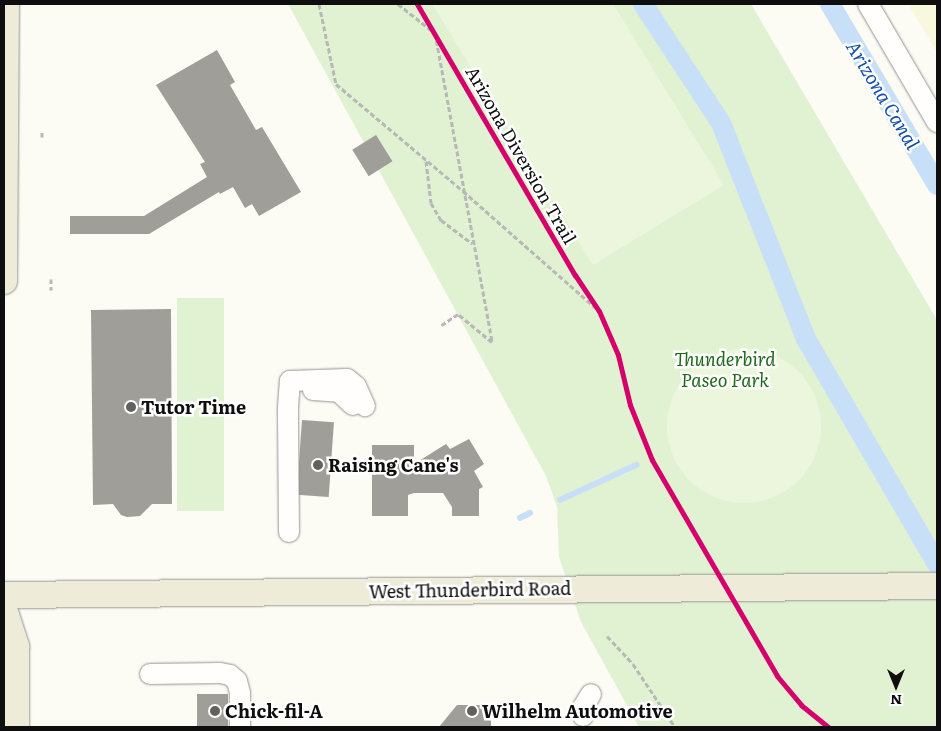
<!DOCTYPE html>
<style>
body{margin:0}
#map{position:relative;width:941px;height:731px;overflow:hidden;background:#fcfbf4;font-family:Literata,serif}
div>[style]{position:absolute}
.farmland>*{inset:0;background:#f8f8df}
.green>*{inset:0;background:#e0f2d2;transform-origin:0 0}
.pitch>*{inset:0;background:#ecf6dc}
.round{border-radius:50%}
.stream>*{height:5.5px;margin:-2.75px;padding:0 2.75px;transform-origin:2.75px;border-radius:2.75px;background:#c8dff8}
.canal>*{height:20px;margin:-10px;padding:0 10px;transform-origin:10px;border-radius:10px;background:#c8dff8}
.building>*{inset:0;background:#9f9e99;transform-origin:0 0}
.path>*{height:3px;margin-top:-1.5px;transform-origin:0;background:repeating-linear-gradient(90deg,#b8b8b7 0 5px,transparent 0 7.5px)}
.roads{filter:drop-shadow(0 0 1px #959592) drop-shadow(0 0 1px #959592)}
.minor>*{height:20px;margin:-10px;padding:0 10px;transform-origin:10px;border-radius:10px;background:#fffefd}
.major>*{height:26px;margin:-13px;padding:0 13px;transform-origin:13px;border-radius:13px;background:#eeebd9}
.cycleway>*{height:5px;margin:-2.5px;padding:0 2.5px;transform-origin:2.5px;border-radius:2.5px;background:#d6006c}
.dots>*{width:14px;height:14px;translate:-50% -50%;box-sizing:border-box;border:2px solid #fff;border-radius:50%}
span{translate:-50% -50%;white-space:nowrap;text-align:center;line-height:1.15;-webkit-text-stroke:5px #fff;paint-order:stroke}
.street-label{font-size:18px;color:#0e0e0e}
.park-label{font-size:18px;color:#20691b;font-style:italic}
.poi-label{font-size:18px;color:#0e0e0e;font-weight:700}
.left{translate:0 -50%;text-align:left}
.water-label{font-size:19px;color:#124fa6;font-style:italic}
.frame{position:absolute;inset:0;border:5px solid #0e0e0e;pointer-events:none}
.north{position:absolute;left:871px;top:661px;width:50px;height:50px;-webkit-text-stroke:4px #fff;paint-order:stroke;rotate:180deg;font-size:14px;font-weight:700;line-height:20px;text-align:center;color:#0e0e0e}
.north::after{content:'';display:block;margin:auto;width:18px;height:22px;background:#0e0e0e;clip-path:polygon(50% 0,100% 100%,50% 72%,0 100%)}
</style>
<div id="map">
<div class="farmland">
<i style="clip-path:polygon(908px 4px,937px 4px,937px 52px)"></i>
</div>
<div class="green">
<i style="clip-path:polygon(288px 4px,751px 4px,937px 320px,937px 727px,639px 727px,581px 622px,559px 557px,557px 507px,546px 476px)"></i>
<i style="left:177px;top:298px;width:47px;height:213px"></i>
</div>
<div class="pitch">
<i style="clip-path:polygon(432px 4px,613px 4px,724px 185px,593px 265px)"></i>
<i class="round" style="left:667px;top:349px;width:154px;height:154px"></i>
</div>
<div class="stream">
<i style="left:560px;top:500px;width:84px;rotate:-24.7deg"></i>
<i style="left:520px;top:518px;width:11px;rotate:-27deg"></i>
</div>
<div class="canal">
<i style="left:643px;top:4px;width:142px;rotate:56.8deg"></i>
<i style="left:721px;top:123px;width:232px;rotate:68.5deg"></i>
<i style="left:806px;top:339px;width:260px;rotate:59.8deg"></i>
<i style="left:830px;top:4px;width:210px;rotate:59.4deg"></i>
</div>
<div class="building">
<i style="clip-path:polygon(217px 50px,235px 82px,230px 85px,256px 130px,262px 127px,301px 192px,259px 216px,252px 204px,245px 208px,233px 187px,220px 194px,219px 192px,149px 234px,70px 234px,70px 216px,144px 216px,207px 177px,200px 164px,205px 162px,156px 85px)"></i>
<i style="left:376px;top:135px;width:31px;height:28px;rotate:58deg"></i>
<i style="clip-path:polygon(171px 309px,172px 504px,152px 504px,140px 516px,127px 517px,121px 515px,113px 504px,93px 505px,91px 310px)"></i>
<i style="left:302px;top:420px;width:32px;height:75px;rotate:4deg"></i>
<i style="clip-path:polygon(469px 439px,484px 464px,474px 471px,483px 487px,479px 489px,479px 516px,452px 516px,452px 507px,443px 493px,414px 493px,408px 495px,408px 516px,372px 516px,372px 445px,414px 445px,414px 464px,446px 444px,450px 449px)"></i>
<i style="left:197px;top:694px;width:31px;height:33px"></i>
<i style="clip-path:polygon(457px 705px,491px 705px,491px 727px,439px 727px)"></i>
</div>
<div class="path">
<i style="left:319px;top:4px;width:82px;rotate:78deg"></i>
<i style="left:336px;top:84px;width:166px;rotate:40.1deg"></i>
<i style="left:463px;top:191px;width:181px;rotate:41.4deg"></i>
<i style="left:398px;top:4px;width:47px;rotate:38.1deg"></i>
<i style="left:435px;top:33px;width:314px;rotate:79.5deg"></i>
<i style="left:492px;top:342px;width:44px;rotate:-140.5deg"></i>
<i style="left:458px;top:314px;width:22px;rotate:146deg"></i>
<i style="left:42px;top:132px;width:5px;rotate:90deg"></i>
<i style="left:426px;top:161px;width:42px;rotate:83.2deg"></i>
<i style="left:431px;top:203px;width:20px;rotate:60deg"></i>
<i style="left:441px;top:220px;width:39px;rotate:37deg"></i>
<i style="left:51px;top:279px;width:11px;rotate:90deg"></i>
<i style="left:607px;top:636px;width:38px;rotate:47deg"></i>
<i style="left:633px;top:664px;width:76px;rotate:56.3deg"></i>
</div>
<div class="roads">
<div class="minor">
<i style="left:868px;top:4px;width:137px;rotate:59.7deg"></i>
<i style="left:313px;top:390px;width:26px;rotate:4deg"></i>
<i style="left:339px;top:392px;width:19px;rotate:43deg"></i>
<i style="left:289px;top:532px;width:124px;rotate:-90.5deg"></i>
<i style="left:288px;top:408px;width:27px;rotate:-86deg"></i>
<i style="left:290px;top:381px;width:57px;rotate:-2deg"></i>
<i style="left:347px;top:379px;width:11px;rotate:38deg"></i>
<i style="left:356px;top:386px;width:22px;rotate:66deg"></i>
<i style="left:150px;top:674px;width:70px;rotate:-0.8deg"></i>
<i style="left:220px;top:673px;width:10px;rotate:11deg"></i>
<i style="left:230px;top:675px;width:9px;rotate:41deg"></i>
<i style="left:237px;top:681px;width:12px;rotate:76deg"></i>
<i style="left:240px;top:693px;width:34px;rotate:90deg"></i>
<i style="left:583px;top:716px;width:9px;rotate:-90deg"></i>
<i style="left:583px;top:707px;width:15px;rotate:-58deg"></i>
</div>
<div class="major">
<i style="left:4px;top:281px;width:277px;rotate:-89.6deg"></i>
<i style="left:4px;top:595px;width:933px;rotate:-0.55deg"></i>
<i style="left:4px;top:609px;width:40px;rotate:72deg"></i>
<i style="left:16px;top:647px;width:80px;rotate:90deg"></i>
</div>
</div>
<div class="cycleway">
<i style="left:417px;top:4px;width:314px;rotate:59.8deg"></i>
<i style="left:575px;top:275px;width:43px;rotate:56.3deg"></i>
<i style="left:599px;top:311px;width:48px;rotate:66.6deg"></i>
<i style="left:618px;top:355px;width:51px;rotate:76.5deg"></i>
<i style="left:630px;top:405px;width:59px;rotate:68.2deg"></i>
<i style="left:652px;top:460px;width:250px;rotate:59.9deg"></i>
<i style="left:777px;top:676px;width:38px;rotate:50deg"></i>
<i style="left:801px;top:705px;width:35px;rotate:39deg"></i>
</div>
<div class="dots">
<i style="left:131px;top:407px;background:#61615e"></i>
<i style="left:318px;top:465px;background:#61615e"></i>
<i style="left:215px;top:711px;background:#61615e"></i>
<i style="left:472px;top:711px;background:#61615e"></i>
</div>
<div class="street-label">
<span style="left:521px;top:155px;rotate:60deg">Arizona Diversion Trail</span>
<span style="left:470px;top:590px;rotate:-1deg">West Thunderbird Road</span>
</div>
<div class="park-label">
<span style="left:725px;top:370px">Thunderbird<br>Paseo Park</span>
</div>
<div class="poi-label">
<span class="left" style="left:141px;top:407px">Tutor Time</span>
<span class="left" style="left:328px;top:465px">Raising Cane's</span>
<span class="left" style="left:225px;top:711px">Chick-fil-A</span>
<span class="left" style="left:482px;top:711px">Wilhelm Automotive</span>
</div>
<div class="water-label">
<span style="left:883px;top:95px;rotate:59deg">Arizona Canal</span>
</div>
<div class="frame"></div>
<div class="north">N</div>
</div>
